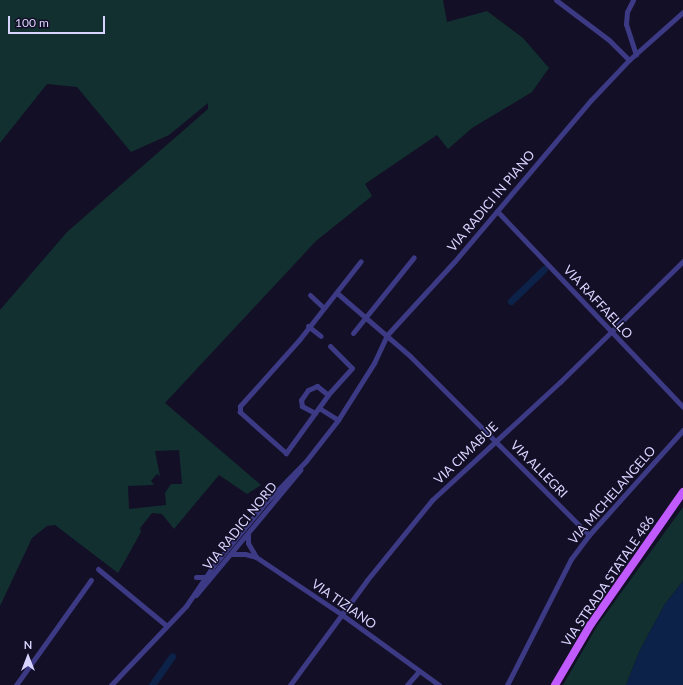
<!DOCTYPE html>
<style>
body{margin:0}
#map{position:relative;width:683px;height:685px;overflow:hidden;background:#130f26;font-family:Lato,sans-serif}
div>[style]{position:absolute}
.green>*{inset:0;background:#12302f}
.water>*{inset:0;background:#0c2248}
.canal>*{height:7px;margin:-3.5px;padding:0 3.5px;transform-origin:3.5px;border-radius:3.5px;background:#0c2248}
.street>*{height:5px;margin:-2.5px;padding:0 2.5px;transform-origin:2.5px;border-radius:2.5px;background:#3d3a85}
.primary>*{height:8px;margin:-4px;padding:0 4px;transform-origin:4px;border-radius:4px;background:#c25bff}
span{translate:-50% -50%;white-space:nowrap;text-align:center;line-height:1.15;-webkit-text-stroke:3px #130f26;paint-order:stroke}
.street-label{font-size:13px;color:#d9d4ff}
.north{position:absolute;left:8px;top:637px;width:40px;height:40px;-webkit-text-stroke:3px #130f26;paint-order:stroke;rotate:0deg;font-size:11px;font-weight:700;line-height:16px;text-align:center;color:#d9d4ff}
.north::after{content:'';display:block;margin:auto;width:14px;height:18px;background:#d9d4ff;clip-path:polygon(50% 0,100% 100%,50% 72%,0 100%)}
.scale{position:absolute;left:8px;top:16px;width:97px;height:18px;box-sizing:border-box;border:2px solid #d9d4ff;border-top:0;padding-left:5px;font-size:12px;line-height:14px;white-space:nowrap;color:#d9d4ff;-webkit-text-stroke:3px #130f26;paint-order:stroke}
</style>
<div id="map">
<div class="green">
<i style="clip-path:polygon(evenodd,0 0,443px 0,447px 22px,487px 11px,523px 38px,549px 68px,532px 92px,472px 128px,448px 149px,437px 135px,365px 184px,372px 196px,316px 241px,165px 403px,261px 485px,247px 494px,219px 475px,174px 529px,162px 514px,152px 513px,140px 528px,141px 532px,118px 573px,55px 525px,47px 526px,32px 538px,0 606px,0 310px,67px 232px,208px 109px,208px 103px,169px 135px,131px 152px,77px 87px,47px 84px,0 143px,0 0,179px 450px,182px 484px,171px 484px,165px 493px,166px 505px,129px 509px,128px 486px,152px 485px,154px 484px,151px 481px,157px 474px,160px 476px,155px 451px,179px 450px)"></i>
<i style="clip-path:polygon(683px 507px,683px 581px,665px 604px,640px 650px,626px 685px,563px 685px,597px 626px)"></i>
</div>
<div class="water">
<i style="clip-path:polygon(683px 581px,683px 685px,626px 685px,640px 650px,665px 604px)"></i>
</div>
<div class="canal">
<i style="left:511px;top:301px;width:46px;rotate:-44.1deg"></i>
<i style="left:152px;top:685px;width:35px;rotate:-55deg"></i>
</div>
<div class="street">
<i style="left:556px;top:0;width:66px;rotate:37deg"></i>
<i style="left:609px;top:40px;width:28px;rotate:45deg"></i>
<i style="left:633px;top:0;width:13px;rotate:117deg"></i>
<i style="left:627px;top:12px;width:12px;rotate:95deg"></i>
<i style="left:626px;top:24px;width:32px;rotate:72deg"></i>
<i style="left:497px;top:211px;width:270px;rotate:46.5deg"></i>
<i style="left:337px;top:293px;width:96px;rotate:40.8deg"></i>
<i style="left:410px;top:356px;width:253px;rotate:45deg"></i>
<i style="left:310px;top:295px;width:19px;rotate:43deg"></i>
<i style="left:308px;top:326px;width:16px;rotate:38deg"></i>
<i style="left:353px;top:333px;width:97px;rotate:-51.2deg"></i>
<i style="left:330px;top:346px;width:31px;rotate:45deg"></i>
<i style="left:352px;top:368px;width:36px;rotate:132deg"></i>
<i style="left:328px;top:395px;width:72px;rotate:125.9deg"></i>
<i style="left:286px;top:453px;width:62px;rotate:-138.3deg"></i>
<i style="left:240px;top:412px;width:6px;rotate:-90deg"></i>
<i style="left:240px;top:406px;width:89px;rotate:-48.2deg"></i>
<i style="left:299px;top:340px;width:100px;rotate:-51.9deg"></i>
<i style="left:319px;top:408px;width:22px;rotate:32deg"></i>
<i style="left:315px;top:413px;width:15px;rotate:-152deg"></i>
<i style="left:302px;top:406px;width:6px;rotate:-99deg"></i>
<i style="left:301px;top:400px;width:12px;rotate:-55deg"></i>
<i style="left:308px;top:390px;width:10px;rotate:-24deg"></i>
<i style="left:317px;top:386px;width:14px;rotate:39deg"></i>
<i style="left:248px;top:535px;width:8px;rotate:90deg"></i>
<i style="left:248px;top:543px;width:16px;rotate:60deg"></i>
<i style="left:231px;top:554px;width:14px"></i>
<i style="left:245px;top:554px;width:11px;rotate:15deg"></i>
<i style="left:256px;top:557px;width:102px;rotate:33.8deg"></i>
<i style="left:341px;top:614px;width:121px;rotate:35.9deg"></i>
<i style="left:98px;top:569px;width:89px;rotate:39.6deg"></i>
<i style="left:196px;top:577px;width:10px"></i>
<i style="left:196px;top:595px;width:163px;rotate:-50.2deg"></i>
<i style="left:16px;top:685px;width:129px;rotate:-54.5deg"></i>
<i style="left:111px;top:685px;width:109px;rotate:-46.5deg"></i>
<i style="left:186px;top:606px;width:50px;rotate:-55.7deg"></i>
<i style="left:214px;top:565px;width:82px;rotate:-50.5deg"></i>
<i style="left:266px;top:502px;width:57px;rotate:-45.7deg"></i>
<i style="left:306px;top:461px;width:52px;rotate:-52deg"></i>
<i style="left:338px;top:420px;width:67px;rotate:-57.7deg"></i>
<i style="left:374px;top:363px;width:31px;rotate:-65deg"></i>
<i style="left:387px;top:335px;width:99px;rotate:-47.5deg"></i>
<i style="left:454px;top:262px;width:212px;rotate:-49.8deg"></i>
<i style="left:591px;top:100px;width:55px;rotate:-46.5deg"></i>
<i style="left:629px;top:60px;width:72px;rotate:-41.6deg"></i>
<i style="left:290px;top:685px;width:130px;rotate:-53.7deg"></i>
<i style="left:367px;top:580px;width:103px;rotate:-50.9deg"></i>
<i style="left:432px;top:500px;width:174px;rotate:-42.7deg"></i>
<i style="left:560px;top:382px;width:173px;rotate:-44.5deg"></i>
<i style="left:407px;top:685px;width:18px;rotate:-49deg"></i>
<i style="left:507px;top:685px;width:141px;rotate:-63.1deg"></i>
<i style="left:571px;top:559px;width:30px;rotate:-53deg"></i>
<i style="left:589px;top:535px;width:141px;rotate:-48.2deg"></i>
</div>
<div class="primary">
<i style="left:555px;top:685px;width:71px;rotate:-59.5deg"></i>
<i style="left:591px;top:624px;width:161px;rotate:-55.1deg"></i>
</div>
<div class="street-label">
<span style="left:491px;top:201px;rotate:-50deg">VIA RADICI IN PIANO</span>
<span style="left:598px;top:302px;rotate:47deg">VIA RAFFAELLO</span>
<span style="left:466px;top:453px;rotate:-44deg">VIA CIMABUE</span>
<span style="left:539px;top:469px;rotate:45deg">VIA ALLEGRI</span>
<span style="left:612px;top:495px;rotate:-49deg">VIA MICHELANGELO</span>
<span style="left:240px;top:526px;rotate:-51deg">VIA RADICI NORD</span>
<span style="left:608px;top:581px;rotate:-56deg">VIA STRADA STATALE 486</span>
<span style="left:344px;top:604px;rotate:35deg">VIA TIZIANO</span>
</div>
<div class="north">N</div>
<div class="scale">100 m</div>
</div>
